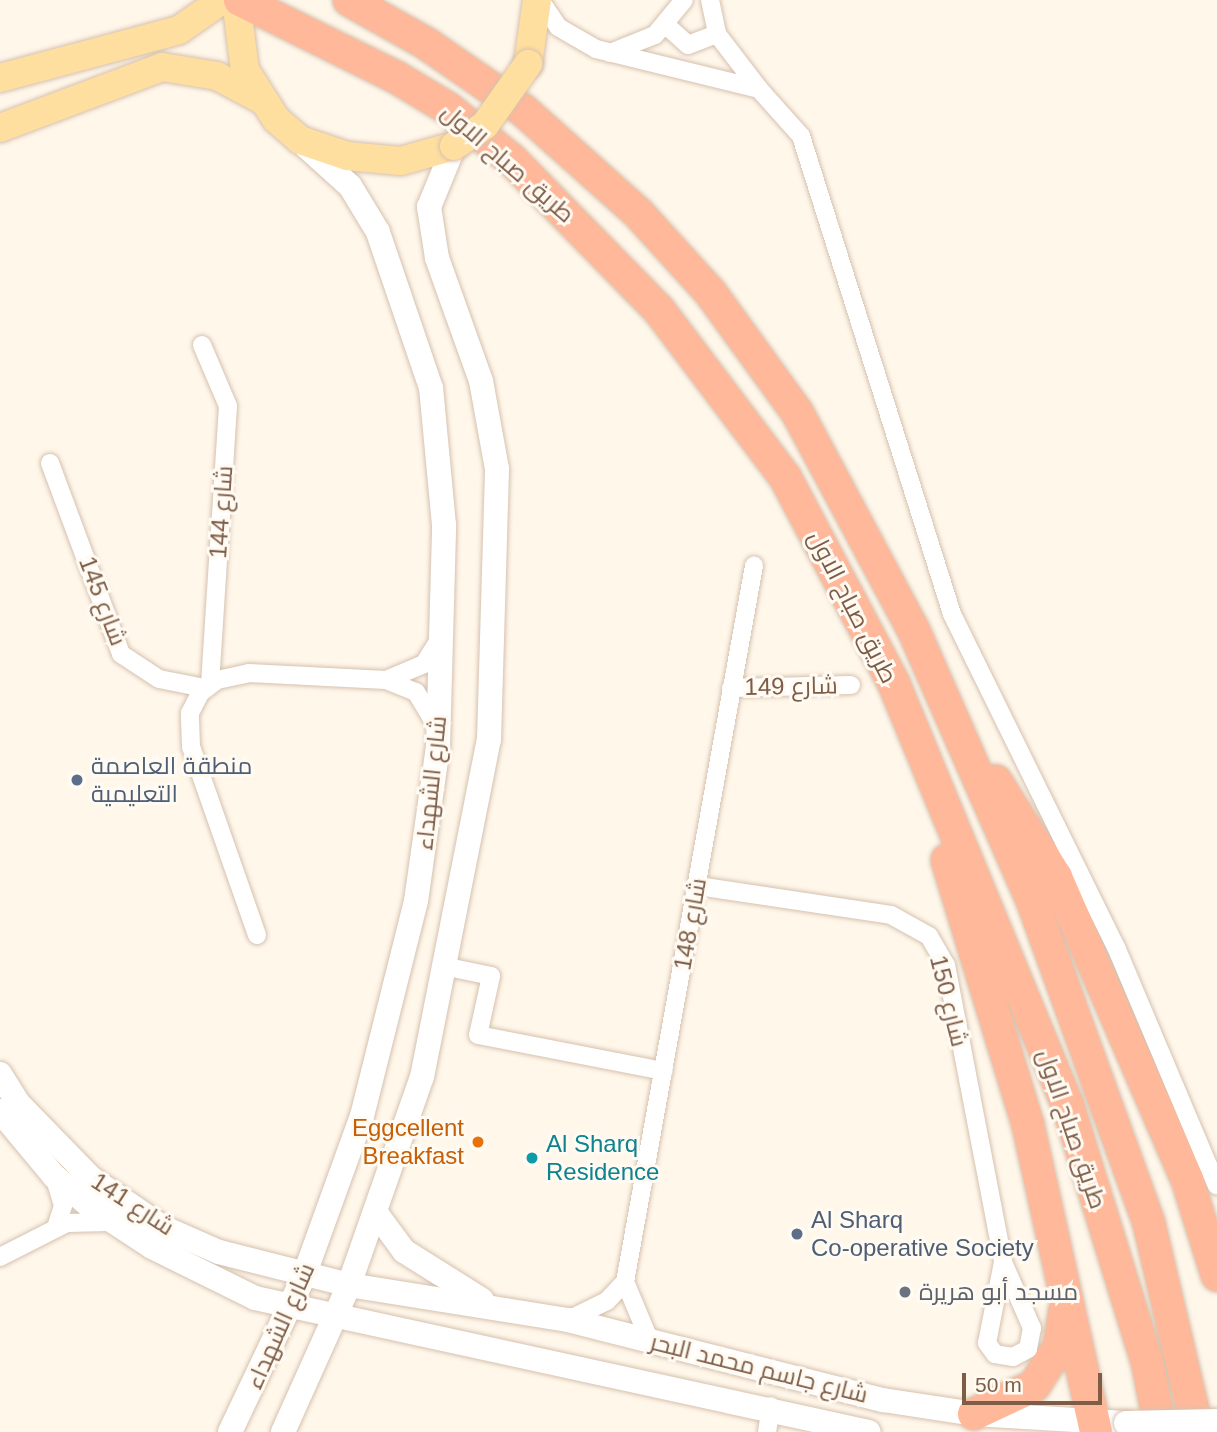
<!DOCTYPE html>
<meta charset="utf-8">
<style>
body{margin:0}
#map{position:relative;width:1217px;height:1432px;overflow:hidden;background:#fff7ea;font-family:Arial,Cairo,sans-serif}
div>[style]{position:absolute}
.roads{filter:drop-shadow(0 0 2px #d6c1af) drop-shadow(0 0 2px #d6c1af)}
.street>*{height:18px;margin:-9px;padding:0 9px;transform-origin:9px;border-radius:9px;background:#fff}
.secondary>*{height:24px;margin:-12px;padding:0 12px;transform-origin:12px;border-radius:12px;background:#fff}
.primary>*{height:28px;margin:-14px;padding:0 14px;transform-origin:14px;border-radius:14px;background:#ffdfa0}
.highway>*{height:32px;margin:-16px;padding:0 16px;transform-origin:16px;border-radius:16px;background:#ffb89a}
.bridges{filter:drop-shadow(0 0 2px #d9c2ac) drop-shadow(0 0 2px #d9c2ac)}
.secondary-bridge>*{height:24px;margin:-12px;padding:0 12px;transform-origin:12px;border-radius:12px;background:#fff}
.primary-bridge>*{height:28px;margin:-14px;padding:0 14px;transform-origin:14px;border-radius:14px;background:#ffdfa0}
.dots>*{width:19px;height:19px;translate:-50% -50%;box-sizing:border-box;border:4px solid #fffaf2;border-radius:50%}
span{translate:-50% -50%;white-space:nowrap;text-align:center;line-height:1.15;-webkit-text-stroke:6px #fffaf2;paint-order:stroke}
.street-label{font-size:24px;color:#7e5d48}
.service-label{font-size:24px;color:#4e5e75}
.left{translate:0 -50%;text-align:left}
.food-label{font-size:24px;color:#c56008}
.right{translate:-100% -50%;text-align:right}
.culture-label{font-size:24px;color:#0d838f}
.worship-label{font-size:24px;color:#5b616d}
.scale{position:absolute;left:962px;top:1373px;width:140px;height:32px;box-sizing:border-box;border:4px solid #7e5d48;border-top:0;padding-left:9px;font-size:21px;line-height:24px;white-space:nowrap;color:#7e5d48;-webkit-text-stroke:5px #fffaf2;paint-order:stroke}
</style>
<div id="map">
<div class="roads">
<div class="street">
<i style="left:540px;top:0;width:32px;rotate:56deg"></i>
<i style="left:558px;top:27px;width:44px;rotate:30.1deg"></i>
<i style="left:596px;top:49px;width:168px;rotate:13.8deg"></i>
<i style="left:759px;top:89px;width:63px;rotate:48.2deg"></i>
<i style="left:801px;top:136px;width:501px;rotate:72.47deg"></i>
<i style="left:952px;top:614px;width:371px;rotate:63.8deg"></i>
<i style="left:1116px;top:947px;width:259px;rotate:67.1deg"></i>
<i style="left:710px;top:0;width:35px;rotate:78deg"></i>
<i style="left:717px;top:34px;width:69px;rotate:52.6deg"></i>
<i style="left:667px;top:26px;width:28px;rotate:42deg"></i>
<i style="left:688px;top:45px;width:31px;rotate:-21deg"></i>
<i style="left:610px;top:53px;width:48px;rotate:-21.8deg"></i>
<i style="left:655px;top:35px;width:45px;rotate:-50.4deg"></i>
<i style="left:202px;top:345px;width:66px;rotate:66.9deg"></i>
<i style="left:228px;top:406px;width:279px;rotate:93.7deg"></i>
<i style="left:50px;top:463px;width:204px;rotate:69.6deg"></i>
<i style="left:121px;top:654px;width:45px;rotate:33.3deg"></i>
<i style="left:159px;top:679px;width:47px;rotate:11.1deg"></i>
<i style="left:386px;top:680px;width:41px;rotate:-22.8deg"></i>
<i style="left:424px;top:664px;width:28px;rotate:-58deg"></i>
<i style="left:731px;top:688px;width:120px;rotate:-1.4deg"></i>
<i style="left:698px;top:886px;width:195px;rotate:8.5deg"></i>
<i style="left:891px;top:915px;width:43px;rotate:28.9deg"></i>
<i style="left:929px;top:936px;width:34px;rotate:60deg"></i>
<i style="left:946px;top:965px;width:302px;rotate:79.1deg"></i>
<i style="left:1003px;top:1262px;width:72px;rotate:66.3deg"></i>
<i style="left:1032px;top:1328px;width:21px;rotate:101deg"></i>
<i style="left:1028px;top:1349px;width:17px;rotate:152deg"></i>
<i style="left:1013px;top:1357px;width:18px;rotate:-171deg"></i>
<i style="left:995px;top:1354px;width:14px;rotate:-126deg"></i>
<i style="left:987px;top:1343px;width:83px;rotate:-78.8deg"></i>
<i style="left:257px;top:935px;width:199px;rotate:-109.3deg"></i>
<i style="left:191px;top:747px;width:34px;rotate:-92deg"></i>
<i style="left:190px;top:713px;width:22px;rotate:-63deg"></i>
<i style="left:200px;top:693px;width:21px;rotate:-37deg"></i>
<i style="left:217px;top:680px;width:33px;rotate:-12deg"></i>
<i style="left:249px;top:673px;width:137px;rotate:2.9deg"></i>
<i style="left:386px;top:680px;width:32px;rotate:22deg"></i>
<i style="left:416px;top:692px;width:37px;rotate:59deg"></i>
<i style="left:448px;top:967px;width:44px;rotate:11.8deg"></i>
<i style="left:491px;top:976px;width:60px;rotate:102.4deg"></i>
<i style="left:478px;top:1035px;width:189px;rotate:11deg"></i>
<i style="left:54px;top:1176px;width:31px;rotate:73deg"></i>
<i style="left:63px;top:1206px;width:23px;rotate:108deg"></i>
<i style="left:0;top:1257px;width:75px;rotate:-26.9deg"></i>
<i style="left:67px;top:1223px;width:42px;rotate:-1.4deg"></i>
<i style="left:568px;top:1320px;width:43px;rotate:-26deg"></i>
<i style="left:607px;top:1301px;width:26px;rotate:-47deg"></i>
<i style="left:649px;top:1339px;width:62px;rotate:-112.8deg"></i>
<i style="left:625px;top:1282px;width:728px;rotate:-79.79deg"></i>
<i style="left:767px;top:1432px;width:26px;rotate:-81deg"></i>
</div>
<div class="secondary">
<i style="left:0;top:1074px;width:36px;rotate:58deg"></i>
<i style="left:19px;top:1104px;width:105px;rotate:45.8deg"></i>
<i style="left:92px;top:1179px;width:85px;rotate:34.4deg"></i>
<i style="left:162px;top:1227px;width:62px;rotate:23.7deg"></i>
<i style="left:219px;top:1252px;width:134px;rotate:14.2deg"></i>
<i style="left:349px;top:1285px;width:222px;rotate:9.1deg"></i>
<i style="left:568px;top:1320px;width:325px;rotate:14.3deg"></i>
<i style="left:883px;top:1400px;width:92px;rotate:8.7deg"></i>
<i style="left:974px;top:1414px;width:152px;rotate:3.4deg"></i>
<i style="left:0;top:1111px;width:85px;rotate:50.3deg"></i>
<i style="left:54px;top:1176px;width:48px;rotate:40deg"></i>
<i style="left:91px;top:1207px;width:73px;rotate:33.3deg"></i>
<i style="left:152px;top:1247px;width:115px;rotate:26.3deg"></i>
<i style="left:255px;top:1298px;width:628px;rotate:12.31deg"></i>
<i style="left:376px;top:1213px;width:47px;rotate:53.6deg"></i>
<i style="left:404px;top:1251px;width:92px;rotate:32.1deg"></i>
<i style="left:230px;top:1432px;width:173px;rotate:-64.6deg"></i>
<i style="left:304px;top:1276px;width:170px;rotate:-70.1deg"></i>
<i style="left:362px;top:1116px;width:222px;rotate:-75.9deg"></i>
<i style="left:416px;top:901px;width:157px;rotate:-81.9deg"></i>
<i style="left:438px;top:746px;width:221px;rotate:-88.4deg"></i>
<i style="left:444px;top:525px;width:138px;rotate:-95.4deg"></i>
<i style="left:431px;top:388px;width:165px;rotate:-108.8deg"></i>
<i style="left:378px;top:232px;width:54px;rotate:-121.3deg"></i>
<i style="left:350px;top:186px;width:67px;rotate:-138deg"></i>
<i style="left:283px;top:1432px;width:161px;rotate:-65.8deg"></i>
<i style="left:349px;top:1285px;width:220px;rotate:-70.7deg"></i>
<i style="left:422px;top:1077px;width:344px;rotate:-78.8deg"></i>
<i style="left:489px;top:740px;width:271px;rotate:-88.3deg"></i>
<i style="left:497px;top:469px;width:89px;rotate:-100.3deg"></i>
<i style="left:481px;top:381px;width:131px;rotate:-109.7deg"></i>
<i style="left:437px;top:258px;width:52px;rotate:-98.9deg"></i>
<i style="left:429px;top:207px;width:66px;rotate:-67.7deg"></i>
</div>
<div class="primary">
<i style="left:236px;top:0;width:71px;rotate:82.7deg"></i>
<i style="left:245px;top:70px;width:58px;rotate:57.7deg"></i>
<i style="left:276px;top:119px;width:32px;rotate:41deg"></i>
<i style="left:300px;top:140px;width:50px;rotate:18.8deg"></i>
<i style="left:347px;top:156px;width:54px;rotate:5.3deg"></i>
<i style="left:401px;top:161px;width:55px;rotate:-15.8deg"></i>
<i style="left:528px;top:64px;width:65px;rotate:-82deg"></i>
<i style="left:0;top:78px;width:185px;rotate:-15deg"></i>
<i style="left:179px;top:30px;width:52px;rotate:-34.9deg"></i>
<i style="left:0;top:128px;width:173px;rotate:-20.6deg"></i>
<i style="left:162px;top:67px;width:56px;rotate:9.3deg"></i>
<i style="left:217px;top:76px;width:51px;rotate:28.1deg"></i>
</div>
<div class="highway">
<i style="left:240px;top:0;width:174px;rotate:26.3deg"></i>
<i style="left:396px;top:77px;width:62px;rotate:31.1deg"></i>
<i style="left:449px;top:109px;width:81px;rotate:39deg"></i>
<i style="left:512px;top:160px;width:210px;rotate:45.6deg"></i>
<i style="left:659px;top:310px;width:209px;rotate:53deg"></i>
<i style="left:785px;top:477px;width:234px;rotate:62.2deg"></i>
<i style="left:894px;top:684px;width:453px;rotate:67.6deg"></i>
<i style="left:1067px;top:1103px;width:270px;rotate:72.8deg"></i>
<i style="left:1147px;top:1361px;width:72px;rotate:78.8deg"></i>
<i style="left:349px;top:0;width:90px;rotate:29.4deg"></i>
<i style="left:427px;top:44px;width:118px;rotate:34.6deg"></i>
<i style="left:524px;top:111px;width:154px;rotate:41.8deg"></i>
<i style="left:639px;top:214px;width:105px;rotate:47.7deg"></i>
<i style="left:710px;top:292px;width:148px;rotate:54.1deg"></i>
<i style="left:797px;top:412px;width:246px;rotate:61.9deg"></i>
<i style="left:913px;top:629px;width:296px;rotate:66.3deg"></i>
<i style="left:1032px;top:900px;width:344px;rotate:70.1deg"></i>
<i style="left:1149px;top:1224px;width:214px;rotate:76.7deg"></i>
<i style="left:996px;top:781px;width:113px;rotate:58deg"></i>
<i style="left:1056px;top:877px;width:329px;rotate:66.6deg"></i>
<i style="left:1187px;top:1179px;width:101px;rotate:72.6deg"></i>
<i style="left:947px;top:860px;width:277px;rotate:73deg"></i>
<i style="left:1028px;top:1125px;width:314px;rotate:77.5deg"></i>
<i style="left:974px;top:1414px;width:66px;rotate:-25deg"></i>
<i style="left:1034px;top:1386px;width:46px;rotate:-57.3deg"></i>
<i style="left:1059px;top:1347px;width:37px;rotate:-81deg"></i>
</div>
</div>
<div class="bridges">
<div class="secondary-bridge">
<i style="left:1126px;top:1423px;width:91px;rotate:-1.3deg"></i>
</div>
<div class="primary-bridge">
<i style="left:454px;top:146px;width:37px;rotate:-34deg"></i>
<i style="left:485px;top:125px;width:75px;rotate:-54.8deg"></i>
</div>
</div>
<div class="dots">
<i style="left:77px;top:780px;background:#5c6f8a"></i>
<i style="left:478px;top:1142px;background:#e8710a"></i>
<i style="left:532px;top:1158px;background:#0f9aa8"></i>
<i style="left:797px;top:1234px;background:#5c6f8a"></i>
<i style="left:905px;top:1292px;background:#6b7280"></i>
</div>
<div class="street-label">
<span style="left:508px;top:163px;rotate:41deg">طريق صباح الاول</span>
<span style="left:221px;top:512px;rotate:-86deg">شارع 144</span>
<span style="left:103px;top:601px;rotate:69deg">شارع 145</span>
<span style="left:853px;top:607px;rotate:63deg">طريق صباح الاول</span>
<span style="left:791px;top:686px;rotate:-1deg">شارع 149</span>
<span style="left:431px;top:783px;rotate:-84deg">شارع الشهداء</span>
<span style="left:690px;top:924px;rotate:-80deg">شارع 148</span>
<span style="left:949px;top:1001px;rotate:76deg">شارع 150</span>
<span style="left:1072px;top:1129px;rotate:71deg">طريق صباح الاول</span>
<span style="left:133px;top:1204px;rotate:33deg">شارع 141</span>
<span style="left:280px;top:1326px;rotate:-66deg">شارع الشهداء</span>
<span style="left:759px;top:1368px;rotate:14deg">شارع جاسم محمد البحر</span>
</div>
<div class="service-label">
<span class="left" style="left:91px;top:780px">منطقة العاصمة<br>التعليمية</span>
<span class="left" style="left:811px;top:1234px">Al Sharq<br>Co-operative Society</span>
</div>
<div class="food-label">
<span class="right" style="left:464px;top:1142px">Eggcellent<br>Breakfast</span>
</div>
<div class="culture-label">
<span class="left" style="left:546px;top:1158px">Al Sharq<br>Residence</span>
</div>
<div class="worship-label">
<span class="left" style="left:919px;top:1292px">مسجد أبو هريرة</span>
</div>
<div class="scale">50 m</div>
</div>
